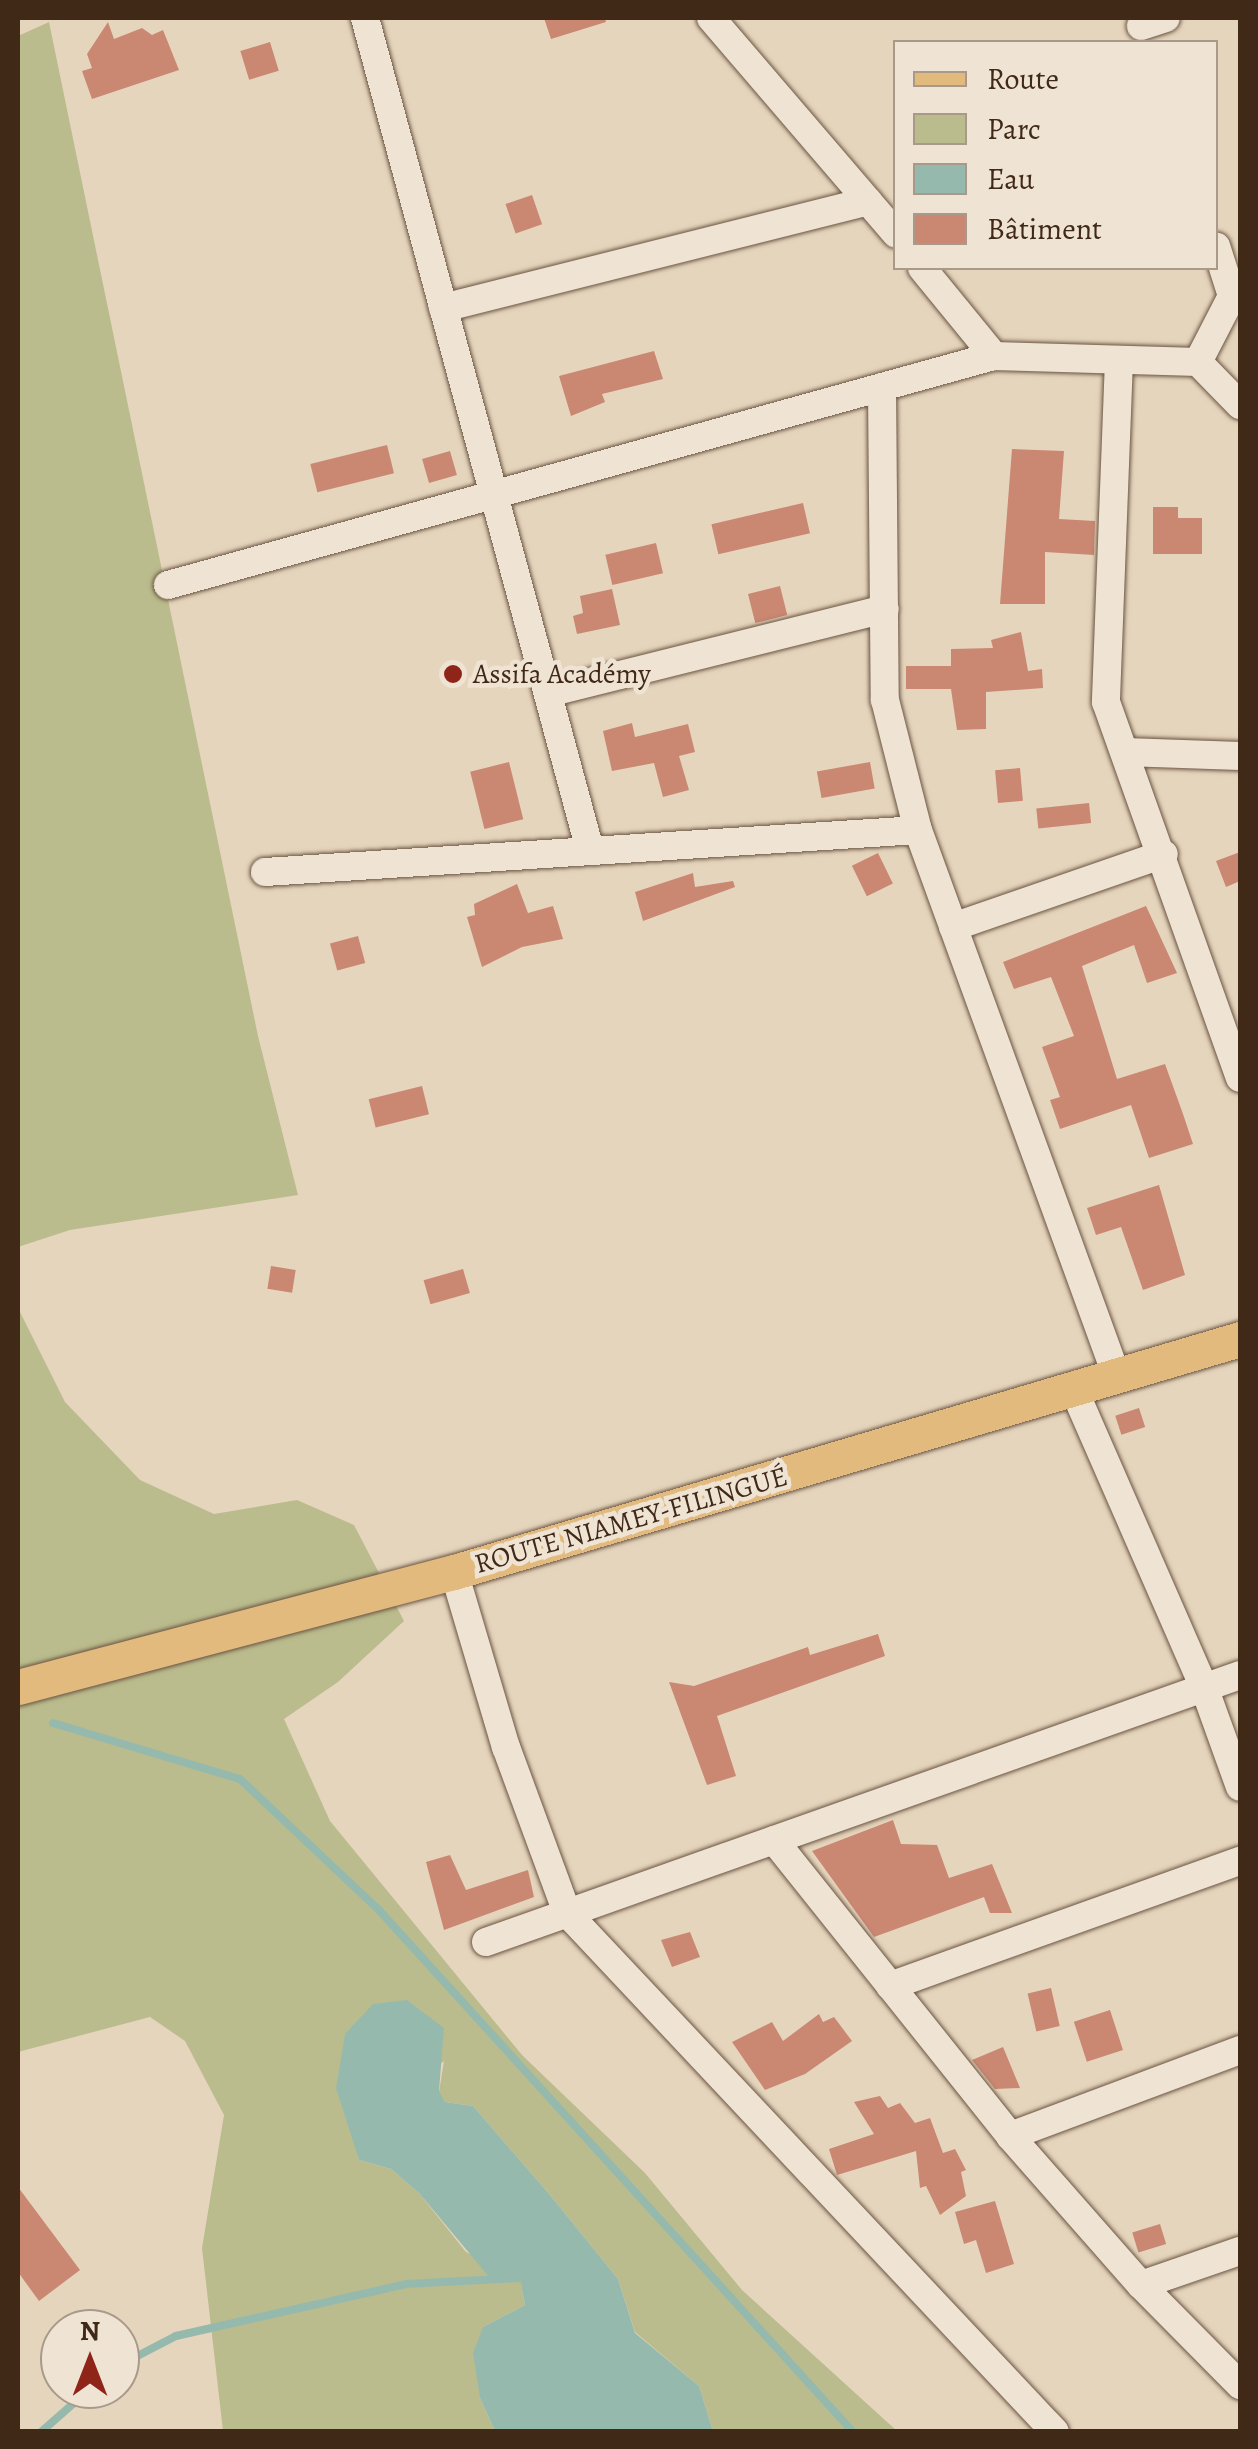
<!DOCTYPE html>
<meta charset="utf-8">
<style>
body{margin:0}
#map{position:relative;width:1258px;height:2449px;overflow:hidden;background:#e6d5bd;font-family:Alegreya,serif}
div>[style]{position:absolute}
.green>*{inset:0;background:#bbbc8d}
.water>*{inset:0;background:#96b9ae}
.stream>*{height:8px;margin:-4px;padding:0 4px;transform-origin:4px;border-radius:4px;background:#96b9ae}
.building>*{inset:0;background:#ca8772;transform-origin:0 0}
.roads{filter:drop-shadow(0 0 2px #6a5441) drop-shadow(0 0 2px #6a5441)}
.minor>*{height:28px;margin:-14px;padding:0 14px;transform-origin:14px;border-radius:14px;background:#efe4d4}
.major>*{height:35px;margin:-17.5px;padding:0 17.5px;transform-origin:17.5px;border-radius:17.5px;background:#e3ba7e}
.dots>*{width:28px;height:28px;translate:-50% -50%;box-sizing:border-box;border:5px solid #efe4d4;border-radius:50%}
span{translate:-50% -50%;white-space:nowrap;text-align:center;line-height:1.15;-webkit-text-stroke:9px #efe4d4;paint-order:stroke}
.poi-label{font-size:28px;color:#412918}
.left{translate:0 -50%;text-align:left}
.street-label{font-size:28px;color:#412918}
.frame{position:absolute;inset:0;border:20px solid #412918;pointer-events:none}
.legend{position:absolute;left:893px;top:40px;width:325px;height:230px;box-sizing:border-box;background:#efe4d4;border:2px solid #a99989;margin:0;padding:12px 18px;list-style:none;font-size:30px;color:#412918}
.legend li{display:flex;align-items:center;gap:20px;height:50px}
.legend b{width:50px;border:2px solid #a99989}
.north{position:absolute;left:40px;top:2309px;width:100px;height:100px;box-sizing:border-box;background:#efe4d4;border:2px solid #a99989;border-radius:50%;rotate:0deg;font-size:28px;font-weight:700;line-height:40px;text-align:center;color:#412918}
.north::after{content:'';display:block;margin:auto;width:35px;height:45px;background:#8f2418;clip-path:polygon(50% 0,100% 100%,50% 72%,0 100%)}
</style>
<div id="map">
<div class="green">
<i style="clip-path:polygon(49px 22px,258px 1036px,298px 1195px,70px 1230px,18px 1247px,18px 36px)"></i>
<i style="clip-path:polygon(18px 1308px,65px 1402px,140px 1480px,214px 1514px,297px 1500px,354px 1525px,404px 1621px,338px 1682px,284px 1719px,330px 1821px,522px 2055px,645px 2173px,742px 2290px,897px 2431px,713px 2431px,699px 2386px,635px 2332px,618px 2279px,550px 2195px,473px 2106px,445px 2102px,439px 2092px,444px 2061px,352px 2130px,359px 2160px,391px 2169px,419px 2193px,466px 2252px,520px 2278px,525px 2305px,483px 2327px,480px 2398px,495px 2431px,223px 2431px,202px 2248px,224px 2115px,185px 2041px,150px 2017px,18px 2052px)"></i>
</div>
<div class="water">
<i style="clip-path:polygon(407px 2000px,444px 2028px,439px 2091px,445px 2102px,473px 2106px,550px 2195px,618px 2279px,635px 2333px,699px 2386px,713px 2431px,495px 2431px,480px 2398px,473px 2353px,483px 2327px,525px 2305px,520px 2279px,490px 2278px,419px 2193px,391px 2169px,359px 2160px,336px 2088px,345px 2034px,373px 2004px)"></i>
</div>
<div class="stream">
<i style="left:53px;top:1723px;width:195px;rotate:16.7deg"></i>
<i style="left:240px;top:1779px;width:190px;rotate:43.3deg"></i>
<i style="left:378px;top:1909px;width:707px;rotate:47.75deg"></i>
<i style="left:120px;top:2365px;width:63px;rotate:-27.4deg"></i>
<i style="left:176px;top:2336px;width:236px;rotate:-12.7deg"></i>
<i style="left:406px;top:2284px;width:114px;rotate:-3deg"></i>
<i style="left:41px;top:2432px;width:65px;rotate:-41.3deg"></i>
</div>
<div class="building">
<i style="clip-path:polygon(544px 18px,605px 18px,606px 22px,551px 39px)"></i>
<i style="clip-path:polygon(108px 22px,114px 39px,142px 28px,152px 35px,163px 30px,179px 70px,92px 99px,82px 71px,92px 68px,87px 54px)"></i>
<i style="left:270px;top:42px;width:30px;height:31px;rotate:73deg"></i>
<i style="left:532px;top:195px;width:31px;height:28px;rotate:71deg"></i>
<i style="clip-path:polygon(654px 351px,663px 379px,602px 394px,605px 402px,571px 416px,559px 376px)"></i>
<i style="left:387px;top:445px;width:29px;height:79px;rotate:76deg"></i>
<i style="clip-path:polygon(1012px 449px,1064px 451px,1059px 519px,1095px 521px,1094px 555px,1045px 552px,1045px 604px,1000px 604px)"></i>
<i style="left:450px;top:451px;width:25px;height:29px;rotate:74deg"></i>
<i style="left:803px;top:503px;width:31px;height:94px;rotate:77deg"></i>
<i style="clip-path:polygon(1153px 507px,1178px 507px,1178px 518px,1202px 518px,1202px 554px,1153px 554px)"></i>
<i style="left:656px;top:543px;width:31px;height:52px;rotate:77deg"></i>
<i style="left:780px;top:586px;width:30px;height:33px;rotate:76deg"></i>
<i style="clip-path:polygon(612px 589px,620px 625px,577px 634px,573px 616px,583px 613px,580px 596px)"></i>
<i style="clip-path:polygon(1021px 632px,1028px 671px,1042px 669px,1043px 688px,986px 692px,986px 729px,957px 730px,951px 689px,906px 689px,906px 666px,951px 666px,951px 649px,993px 648px,991px 640px)"></i>
<i style="clip-path:polygon(632px 723px,635px 737px,688px 724px,695px 752px,679px 756px,689px 790px,663px 797px,654px 763px,612px 771px,603px 731px)"></i>
<i style="left:509px;top:762px;width:59px;height:40px;rotate:76deg"></i>
<i style="left:870px;top:762px;width:27px;height:54px;rotate:80deg"></i>
<i style="left:1020px;top:768px;width:33px;height:25px;rotate:85deg"></i>
<i style="left:1089px;top:803px;width:20px;height:53px;rotate:84deg"></i>
<i style="clip-path:polygon(1240px 852px,1240px 881px,1226px 887px,1216px 861px)"></i>
<i style="left:878px;top:853px;width:34px;height:29px;rotate:64deg"></i>
<i style="clip-path:polygon(693px 873px,695px 887px,733px 881px,735px 887px,643px 921px,635px 892px)"></i>
<i style="clip-path:polygon(517px 884px,528px 913px,553px 906px,563px 939px,522px 947px,482px 967px,467px 917px,475px 915px,474px 904px)"></i>
<i style="clip-path:polygon(1146px 906px,1177px 973px,1147px 983px,1134px 945px,1082px 966px,1117px 1079px,1165px 1064px,1183px 1114px,1193px 1144px,1149px 1158px,1131px 1105px,1060px 1129px,1050px 1100px,1060px 1097px,1042px 1047px,1074px 1036px,1051px 977px,1014px 989px,1003px 962px)"></i>
<i style="left:358px;top:936px;width:28px;height:29px;rotate:75deg"></i>
<i style="left:422px;top:1086px;width:29px;height:55px;rotate:76deg"></i>
<i style="clip-path:polygon(1159px 1185px,1185px 1275px,1143px 1290px,1121px 1227px,1096px 1235px,1087px 1208px)"></i>
<i style="left:271px;top:1266px;width:25px;height:23px;rotate:9deg"></i>
<i style="left:463px;top:1269px;width:25px;height:41px;rotate:74deg"></i>
<i style="left:1139px;top:1408px;width:20px;height:25px;rotate:72deg"></i>
<i style="clip-path:polygon(878px 1634px,885px 1656px,717px 1716px,736px 1776px,707px 1785px,669px 1682px,694px 1686px,808px 1647px,810px 1655px)"></i>
<i style="clip-path:polygon(893px 1820px,901px 1844px,937px 1845px,949px 1878px,992px 1864px,1012px 1913px,990px 1913px,984px 1897px,874px 1937px,812px 1851px)"></i>
<i style="clip-path:polygon(450px 1855px,466px 1890px,528px 1870px,534px 1897px,444px 1930px,426px 1862px)"></i>
<i style="clip-path:polygon(690px 1932px,700px 1957px,672px 1967px,661px 1940px)"></i>
<i style="left:1051px;top:1988px;width:39px;height:24px;rotate:77deg"></i>
<i style="left:1110px;top:2010px;width:42px;height:38px;rotate:72deg"></i>
<i style="clip-path:polygon(819px 2014px,823px 2022px,834px 2017px,852px 2041px,805px 2074px,765px 2090px,732px 2042px,772px 2022px,783px 2041px)"></i>
<i style="clip-path:polygon(1003px 2047px,1020px 2088px,995px 2089px,972px 2060px)"></i>
<i style="clip-path:polygon(880px 2096px,888px 2108px,900px 2103px,915px 2123px,930px 2118px,943px 2153px,955px 2149px,966px 2170px,961px 2172px,966px 2196px,940px 2215px,926px 2186px,920px 2188px,916px 2151px,837px 2175px,829px 2149px,874px 2134px,854px 2102px)"></i>
<i style="clip-path:polygon(18px 2187px,80px 2270px,39px 2301px,18px 2272px)"></i>
<i style="clip-path:polygon(995px 2201px,1014px 2264px,986px 2273px,976px 2240px,964px 2244px,955px 2212px)"></i>
<i style="left:1160px;top:2224px;width:21px;height:29px;rotate:73deg"></i>
</div>
<div class="roads">
<div class="minor">
<i style="left:365px;top:18px;width:862px;rotate:74.87deg"></i>
<i style="left:711px;top:18px;width:284px;rotate:49.4deg"></i>
<i style="left:1141px;top:26px;width:26px;rotate:-18deg"></i>
<i style="left:922px;top:268px;width:114px;rotate:50.7deg"></i>
<i style="left:994px;top:356px;width:204px;rotate:1.7deg"></i>
<i style="left:1198px;top:362px;width:60px;rotate:45.7deg"></i>
<i style="left:443px;top:308px;width:438px;rotate:-14.1deg"></i>
<i style="left:1119px;top:360px;width:342px;rotate:92.2deg"></i>
<i style="left:1106px;top:702px;width:399px;rotate:70.4deg"></i>
<i style="left:1198px;top:362px;width:74px;rotate:-62.7deg"></i>
<i style="left:1232px;top:296px;width:52px;rotate:-107.7deg"></i>
<i style="left:882px;top:387px;width:313px;rotate:89.5deg"></i>
<i style="left:885px;top:700px;width:134px;rotate:75.8deg"></i>
<i style="left:918px;top:830px;width:582px;rotate:70.01deg"></i>
<i style="left:168px;top:585px;width:857px;rotate:-15.5deg"></i>
<i style="left:548px;top:693px;width:347px;rotate:-14deg"></i>
<i style="left:1125px;top:752px;width:115px;rotate:2deg"></i>
<i style="left:265px;top:872px;width:654px;rotate:-3.68deg"></i>
<i style="left:953px;top:927px;width:223px;rotate:-19.1deg"></i>
<i style="left:1074px;top:1390px;width:324px;rotate:66.4deg"></i>
<i style="left:1204px;top:1687px;width:106px;rotate:70.2deg"></i>
<i style="left:454px;top:1572px;width:183px;rotate:73.5deg"></i>
<i style="left:506px;top:1747px;width:177px;rotate:69.8deg"></i>
<i style="left:567px;top:1913px;width:712px;rotate:46.76deg"></i>
<i style="left:774px;top:1840px;width:379px;rotate:51.4deg"></i>
<i style="left:1010px;top:2136px;width:198px;rotate:48.7deg"></i>
<i style="left:1141px;top:2285px;width:141px;rotate:45.3deg"></i>
<i style="left:486px;top:1942px;width:800px;rotate:-19.5deg"></i>
<i style="left:890px;top:1986px;width:372px;rotate:-19.7deg"></i>
<i style="left:1010px;top:2136px;width:246px;rotate:-20.5deg"></i>
<i style="left:1141px;top:2285px;width:105px;rotate:-19deg"></i>
</div>
<div class="major">
<i style="left:18px;top:1687px;width:451px;rotate:-14.8deg"></i>
<i style="left:454px;top:1572px;width:820px;rotate:-16.51deg"></i>
</div>
</div>
<div class="dots">
<i style="left:453px;top:674px;background:#8f2418"></i>
</div>
<div class="poi-label">
<span class="left" style="left:473px;top:674px">Assifa Académy</span>
</div>
<div class="street-label">
<span style="left:631px;top:1520px;rotate:-16deg">ROUTE NIAMEY-FILINGUÉ</span>
</div>
<div class="frame"></div>
<ul class="legend">
<li><b style="height:12px;background:#e3ba7e"></b>Route</li>
<li><b style="height:28px;background:#bbbc8d"></b>Parc</li>
<li><b style="height:28px;background:#96b9ae"></b>Eau</li>
<li><b style="height:28px;background:#ca8772"></b>Bâtiment</li>
</ul>
<div class="north">N</div>
</div>
